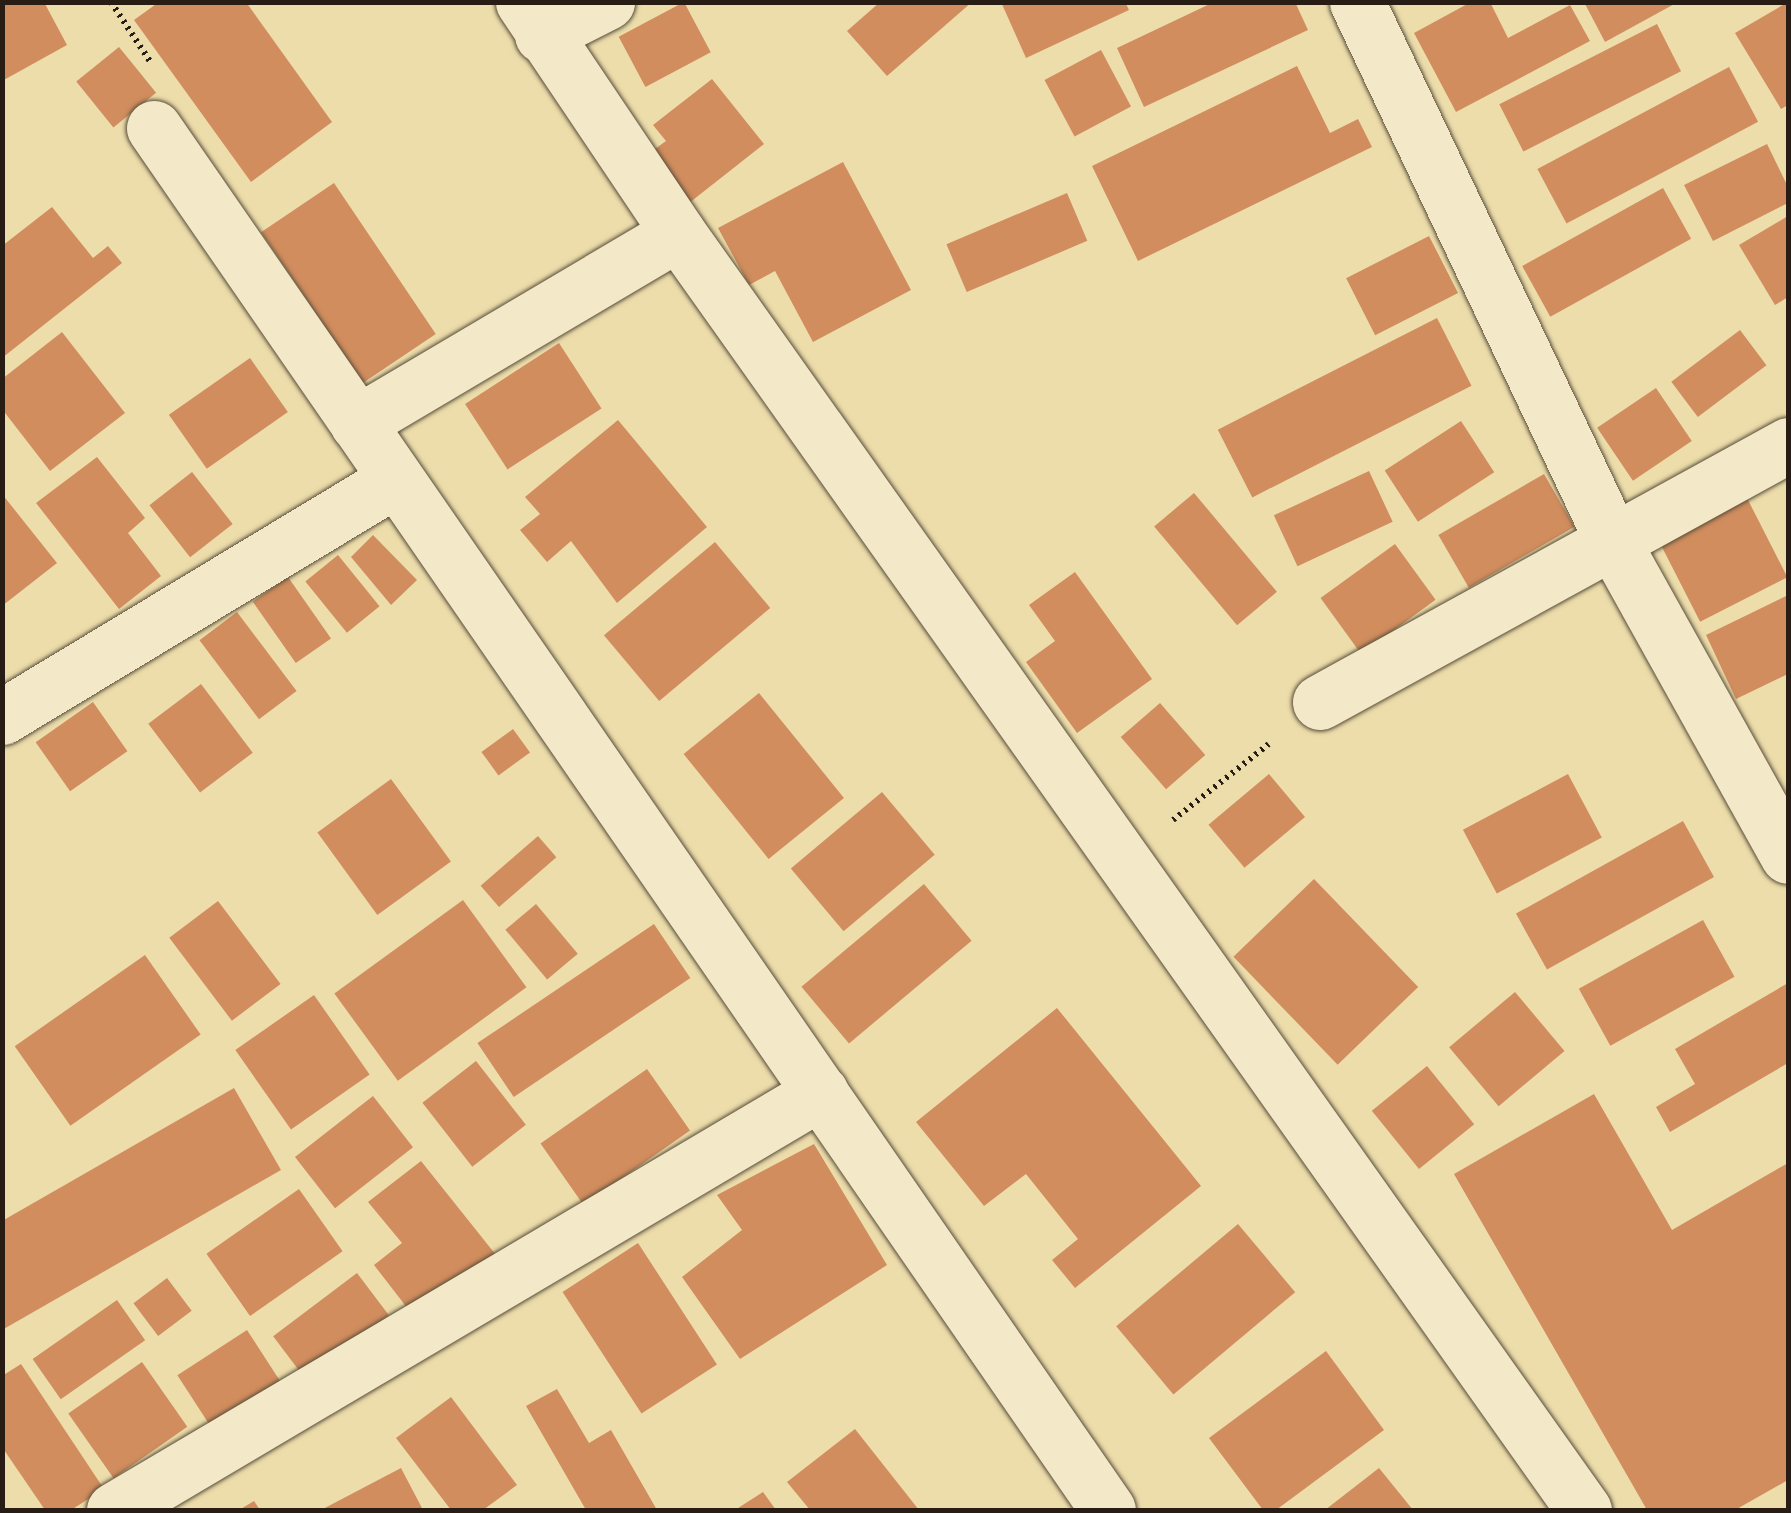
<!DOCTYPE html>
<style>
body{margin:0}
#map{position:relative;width:1791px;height:1513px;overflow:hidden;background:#edddab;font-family:Alegreya,serif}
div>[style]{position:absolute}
.building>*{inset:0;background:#d18d5e;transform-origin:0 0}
.path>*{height:6px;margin-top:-3px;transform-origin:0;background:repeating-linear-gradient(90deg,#271d15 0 2.5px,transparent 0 7.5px)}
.roads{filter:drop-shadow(0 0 2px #584d3a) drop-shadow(0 0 2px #584d3a)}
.minor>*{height:55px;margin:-27.5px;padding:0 27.5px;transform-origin:27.5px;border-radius:27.5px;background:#f3e9c8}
span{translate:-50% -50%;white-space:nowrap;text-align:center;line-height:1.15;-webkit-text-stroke:8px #f3e9c8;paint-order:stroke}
.frame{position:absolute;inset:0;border:5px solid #271d15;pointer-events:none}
</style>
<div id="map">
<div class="building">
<i style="clip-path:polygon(44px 2px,67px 45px,2px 81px,2px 5px)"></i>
<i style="clip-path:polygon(159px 2px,246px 2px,332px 122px,251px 182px,134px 20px)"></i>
<i style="left:684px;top:2px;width:57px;height:74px;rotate:62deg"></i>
<i style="clip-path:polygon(880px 2px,972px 2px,887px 76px,847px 31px)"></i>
<i style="clip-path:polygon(1001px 2px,1125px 2px,1129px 10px,1026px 58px)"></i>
<i style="clip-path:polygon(1214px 2px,1295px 2px,1308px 30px,1144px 107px,1117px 48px)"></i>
<i style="clip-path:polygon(1471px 2px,1490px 2px,1508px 38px,1570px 5px,1590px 41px,1456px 112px,1414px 33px)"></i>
<i style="clip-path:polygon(1584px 2px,1678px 2px,1605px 42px)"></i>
<i style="clip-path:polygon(1788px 2px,1788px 105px,1781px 109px,1735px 33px)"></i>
<i style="left:1657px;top:24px;width:53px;height:177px;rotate:63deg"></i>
<i style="left:119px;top:47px;width:59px;height:55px;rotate:51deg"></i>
<i style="left:1101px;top:50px;width:64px;height:64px;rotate:62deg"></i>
<i style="clip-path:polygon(1297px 66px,1330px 133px,1358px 119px,1372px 147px,1138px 261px,1092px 166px)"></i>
<i style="left:1729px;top:67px;width:62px;height:217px;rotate:62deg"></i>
<i style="clip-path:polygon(712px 79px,764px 144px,684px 207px,644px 157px,666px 141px,653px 125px)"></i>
<i style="clip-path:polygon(1767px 144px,1788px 187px,1788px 203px,1713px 241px,1684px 185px)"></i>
<i style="clip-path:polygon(843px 162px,911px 290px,813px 342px,775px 271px,749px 285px,718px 228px)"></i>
<i style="left:334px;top:183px;width:182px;height:88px;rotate:56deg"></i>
<i style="left:1663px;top:188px;width:58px;height:161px;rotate:61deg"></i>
<i style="left:1067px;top:193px;width:52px;height:131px;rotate:67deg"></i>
<i style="clip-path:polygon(52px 207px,93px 258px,108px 246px,122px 263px,2px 358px,2px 246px)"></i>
<i style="clip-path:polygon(1788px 216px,1788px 297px,1775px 305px,1739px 245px)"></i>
<i style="left:1429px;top:236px;width:64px;height:93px;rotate:63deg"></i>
<i style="left:1437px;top:318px;width:76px;height:246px;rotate:63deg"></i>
<i style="left:1740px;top:330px;width:44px;height:86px;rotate:53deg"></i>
<i style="clip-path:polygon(62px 332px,125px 413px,50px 471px,2px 409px,2px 379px)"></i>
<i style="left:559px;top:343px;width:78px;height:112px;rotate:57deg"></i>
<i style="left:250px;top:358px;width:66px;height:99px;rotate:55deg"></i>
<i style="left:1656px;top:388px;width:64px;height:71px;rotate:56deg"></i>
<i style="clip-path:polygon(618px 420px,707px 527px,617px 603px,571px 541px,547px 562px,520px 530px,540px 514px,525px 497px)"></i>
<i style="left:1461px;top:421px;width:61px;height:91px;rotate:57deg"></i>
<i style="clip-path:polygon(97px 457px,145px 518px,128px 533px,161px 576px,119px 609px,36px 503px)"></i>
<i style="left:1369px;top:471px;width:56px;height:105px;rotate:65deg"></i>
<i style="left:192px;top:472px;width:66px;height:54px;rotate:52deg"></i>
<i style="left:1544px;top:474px;width:61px;height:122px;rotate:60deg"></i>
<i style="left:1194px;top:493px;width:129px;height:52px;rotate:50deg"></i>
<i style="clip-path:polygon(2px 494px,57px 563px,2px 606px)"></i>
<i style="left:1747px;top:498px;width:89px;height:98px;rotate:63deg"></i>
<i style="clip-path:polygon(373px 535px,417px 580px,391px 605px,351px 557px)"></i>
<i style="left:715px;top:542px;width:86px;height:145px;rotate:50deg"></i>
<i style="left:1395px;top:544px;width:69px;height:92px;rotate:54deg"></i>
<i style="left:338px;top:555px;width:66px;height:42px;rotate:51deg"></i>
<i style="clip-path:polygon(1075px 572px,1152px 679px,1077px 733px,1026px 662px,1055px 641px,1029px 605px)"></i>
<i style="left:288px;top:577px;width:75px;height:43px;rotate:55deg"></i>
<i style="clip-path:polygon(1788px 595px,1788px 674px,1736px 699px,1706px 635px)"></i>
<i style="left:237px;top:612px;width:99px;height:47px;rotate:53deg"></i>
<i style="left:201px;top:684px;width:86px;height:66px;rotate:53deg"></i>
<i style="left:759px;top:693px;width:135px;height:97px;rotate:51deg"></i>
<i style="left:93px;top:702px;width:60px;height:70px;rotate:55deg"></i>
<i style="left:1160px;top:703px;width:69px;height:52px;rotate:49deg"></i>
<i style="left:513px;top:729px;width:29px;height:39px;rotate:54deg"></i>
<i style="left:1269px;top:774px;width:56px;height:79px;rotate:50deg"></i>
<i style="left:1568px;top:774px;width:72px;height:119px;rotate:62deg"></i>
<i style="left:391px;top:779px;width:102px;height:91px;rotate:54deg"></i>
<i style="left:882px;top:792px;width:82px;height:119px;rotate:50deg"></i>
<i style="left:1683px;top:821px;width:64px;height:191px;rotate:61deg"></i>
<i style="left:538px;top:836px;width:28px;height:76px;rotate:49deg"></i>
<i style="left:1314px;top:879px;width:150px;height:112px;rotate:46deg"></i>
<i style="left:924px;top:884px;width:74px;height:160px;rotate:50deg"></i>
<i style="left:463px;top:900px;width:108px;height:159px;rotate:54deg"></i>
<i style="left:218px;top:901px;width:104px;height:61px;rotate:53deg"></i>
<i style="left:536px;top:904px;width:65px;height:40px;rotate:50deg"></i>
<i style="left:1703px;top:920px;width:65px;height:142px;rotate:61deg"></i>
<i style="left:654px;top:924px;width:65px;height:213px;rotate:56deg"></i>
<i style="left:145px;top:955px;width:97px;height:159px;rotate:55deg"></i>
<i style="clip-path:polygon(1788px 983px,1788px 1063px,1670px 1132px,1656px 1107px,1695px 1084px,1675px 1049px)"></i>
<i style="left:1515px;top:992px;width:77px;height:86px;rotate:50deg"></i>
<i style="left:314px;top:995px;width:97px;height:96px;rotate:55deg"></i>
<i style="clip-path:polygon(1057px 1008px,1201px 1186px,1075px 1288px,1052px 1260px,1078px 1239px,1026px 1174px,984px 1206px,916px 1122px)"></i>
<i style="left:476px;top:1061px;width:81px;height:68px;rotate:52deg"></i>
<i style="left:1427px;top:1066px;width:75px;height:71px;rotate:51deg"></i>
<i style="left:647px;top:1069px;width:75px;height:130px;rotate:55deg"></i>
<i style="clip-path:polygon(234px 1088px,281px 1170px,2px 1330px,2px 1221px)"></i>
<i style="clip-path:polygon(1594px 1094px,1672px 1230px,1788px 1163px,1788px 1480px,1735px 1510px,1647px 1510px,1454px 1174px)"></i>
<i style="left:373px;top:1096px;width:65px;height:99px;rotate:52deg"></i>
<i style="clip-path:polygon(814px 1144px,887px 1265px,740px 1359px,682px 1277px,742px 1230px,717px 1195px)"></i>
<i style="clip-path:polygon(421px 1161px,496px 1255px,415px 1318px,374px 1265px,402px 1243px,368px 1202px)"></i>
<i style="left:299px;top:1189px;width:76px;height:113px;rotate:55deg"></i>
<i style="left:1238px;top:1224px;width:89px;height:159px;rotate:50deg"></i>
<i style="left:638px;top:1243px;width:145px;height:90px;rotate:57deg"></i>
<i style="left:357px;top:1273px;width:53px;height:105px;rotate:53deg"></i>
<i style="left:167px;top:1278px;width:41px;height:42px;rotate:53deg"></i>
<i style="left:117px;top:1300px;width:49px;height:103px;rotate:55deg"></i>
<i style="left:247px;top:1330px;width:64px;height:83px;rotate:57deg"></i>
<i style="clip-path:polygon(1326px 1351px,1384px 1430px,1276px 1510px,1263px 1510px,1209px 1438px)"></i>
<i style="left:142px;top:1362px;width:79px;height:90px;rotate:55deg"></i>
<i style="clip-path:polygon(21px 1364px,104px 1489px,71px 1510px,45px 1510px,2px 1447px,2px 1376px)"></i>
<i style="clip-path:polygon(557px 1389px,589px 1443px,611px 1430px,657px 1510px,586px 1510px,526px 1406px)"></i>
<i style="clip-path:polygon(451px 1397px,517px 1485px,483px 1510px,451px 1510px,396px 1438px)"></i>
<i style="clip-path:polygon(855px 1429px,919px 1510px,810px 1510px,787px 1482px)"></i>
<i style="clip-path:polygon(401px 1468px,423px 1510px,321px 1510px)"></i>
<i style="clip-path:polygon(1379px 1468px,1413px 1510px,1325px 1510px)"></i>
<i style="clip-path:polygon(763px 1492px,776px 1510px,735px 1510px)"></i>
<i style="clip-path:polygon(254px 1501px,260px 1510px,239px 1510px)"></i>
</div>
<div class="path">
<i style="left:111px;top:2px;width:73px;rotate:56.7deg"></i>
<i style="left:1173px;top:820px;width:122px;rotate:-38.4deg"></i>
</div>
<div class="roads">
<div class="minor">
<i style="left:523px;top:2px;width:278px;rotate:56.1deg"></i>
<i style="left:678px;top:233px;width:1566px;rotate:54.65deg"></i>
<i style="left:1357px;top:2px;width:598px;rotate:64.64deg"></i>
<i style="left:1613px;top:542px;width:359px;rotate:60.9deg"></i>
<i style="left:542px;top:35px;width:73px;rotate:-26.9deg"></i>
<i style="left:154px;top:128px;width:1679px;rotate:55.38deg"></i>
<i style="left:357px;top:423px;width:373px;rotate:-30.6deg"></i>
<i style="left:1320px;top:702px;width:534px;rotate:-28.77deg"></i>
<i style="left:2px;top:717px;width:459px;rotate:-31.1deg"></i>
<i style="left:114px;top:1510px;width:821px;rotate:-30.59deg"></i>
</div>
</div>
<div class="frame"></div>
</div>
